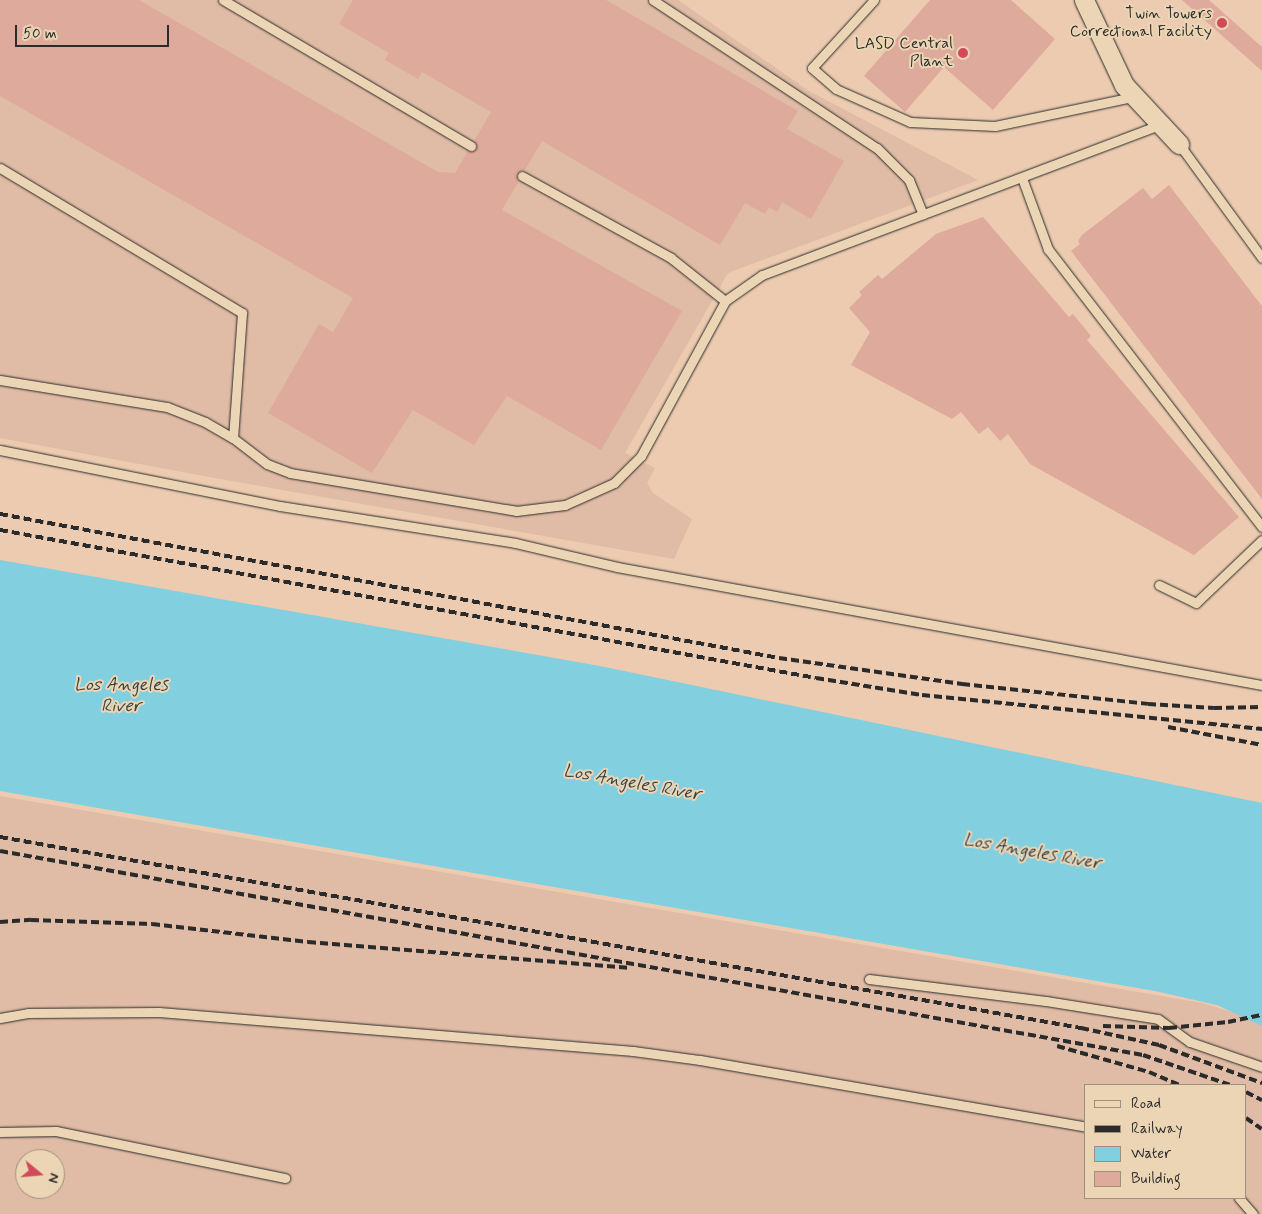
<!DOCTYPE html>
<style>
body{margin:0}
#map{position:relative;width:1262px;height:1214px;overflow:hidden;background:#eccbb0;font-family:Mynerve,sans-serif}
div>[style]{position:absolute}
.built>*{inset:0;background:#e0bba5}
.water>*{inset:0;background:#81cfdf}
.building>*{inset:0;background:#deaa9c}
.roads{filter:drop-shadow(0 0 1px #2b2b2b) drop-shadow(0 0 1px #2b2b2b)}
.lane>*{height:9px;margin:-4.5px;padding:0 4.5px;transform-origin:4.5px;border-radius:4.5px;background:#ebd5b4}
.street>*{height:19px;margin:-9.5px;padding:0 9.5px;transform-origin:9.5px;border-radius:9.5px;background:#ebd5b4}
.rail>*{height:4px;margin-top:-2px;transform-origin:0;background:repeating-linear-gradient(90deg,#2b2b2b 0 8px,transparent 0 12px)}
.dots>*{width:14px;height:14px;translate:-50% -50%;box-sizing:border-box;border:2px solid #ebd5b4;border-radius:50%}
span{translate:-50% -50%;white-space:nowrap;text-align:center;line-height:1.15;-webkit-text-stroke:4px #ebd5b4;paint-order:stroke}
.poi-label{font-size:16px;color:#2b2b2b}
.right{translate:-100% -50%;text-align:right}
.water-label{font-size:18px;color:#384446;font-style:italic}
.legend{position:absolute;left:1084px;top:1084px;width:162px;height:115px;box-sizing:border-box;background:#ebd5b4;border:1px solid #9e917d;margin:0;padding:6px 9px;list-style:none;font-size:15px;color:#2b2b2b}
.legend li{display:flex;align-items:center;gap:10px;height:25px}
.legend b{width:25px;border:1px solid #9e917d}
.north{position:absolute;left:15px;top:1149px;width:50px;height:50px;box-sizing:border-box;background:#ebd5b4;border:1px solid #9e917d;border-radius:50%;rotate:107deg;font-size:14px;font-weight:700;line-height:20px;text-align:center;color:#2b2b2b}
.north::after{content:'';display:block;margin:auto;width:18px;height:22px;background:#d1495b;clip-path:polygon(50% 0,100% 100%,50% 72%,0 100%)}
.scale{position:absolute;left:15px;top:25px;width:154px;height:22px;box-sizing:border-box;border:2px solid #2b2b2b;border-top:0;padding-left:6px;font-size:15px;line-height:18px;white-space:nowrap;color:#2b2b2b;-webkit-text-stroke:4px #ebd5b4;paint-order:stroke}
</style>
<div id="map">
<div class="built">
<i style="clip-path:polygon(0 0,678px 0,809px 91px,978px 180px,728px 273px,625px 453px,655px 468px,647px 483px,653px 493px,692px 519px,674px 559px,209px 477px,0 438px)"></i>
<i style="clip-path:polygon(evenodd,0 796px,1202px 1003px,1262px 1021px,1262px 1214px,0 1214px,0 796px,1086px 1085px,1246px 1085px,1246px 1198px,1086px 1198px,1086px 1085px,0 796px,25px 1159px,55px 1159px,55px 1189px,25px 1189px,25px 1159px)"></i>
</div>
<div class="water">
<i style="clip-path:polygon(0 560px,600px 666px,1262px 803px,1262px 1026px,1217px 1005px,1155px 991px,0 791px)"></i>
</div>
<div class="building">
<i style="clip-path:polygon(0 0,139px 0,438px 172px,455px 173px,468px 151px,477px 149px,474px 141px,491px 112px,422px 72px,418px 79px,385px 60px,389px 53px,339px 24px,353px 0,606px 0,798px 111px,787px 129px,844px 161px,811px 219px,782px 202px,777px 212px,769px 207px,765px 214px,745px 203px,720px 245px,542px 141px,525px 170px,517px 173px,519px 181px,502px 210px,682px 311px,601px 450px,507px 396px,474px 445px,413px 410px,372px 473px,268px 413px,319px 324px,333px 332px,353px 298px,0 96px)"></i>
<i style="clip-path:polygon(930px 0,1011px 0,1055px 39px,993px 110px,944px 67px,905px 112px,864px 76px)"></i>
<i style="clip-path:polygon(1182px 0,1209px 0,1262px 47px,1262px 71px)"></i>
<i style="clip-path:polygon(1169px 185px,1262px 306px,1262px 499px,1071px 251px,1080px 244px,1078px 241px,1082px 235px,1143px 188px,1152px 199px)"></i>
<i style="clip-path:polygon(983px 217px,1069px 317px,1073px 314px,1091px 336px,1087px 340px,1239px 517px,1194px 555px,1030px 464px,1008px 434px,1000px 441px,988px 427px,979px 434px,961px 412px,952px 419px,851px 365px,870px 332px,849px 308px,862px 295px,859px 292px,878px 275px,882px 279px,936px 234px)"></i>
</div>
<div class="roads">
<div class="lane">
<i style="left:223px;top:0;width:288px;rotate:30.5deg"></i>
<i style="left:653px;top:0;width:268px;rotate:33.5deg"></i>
<i style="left:877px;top:148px;width:45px;rotate:45deg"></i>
<i style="left:909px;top:180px;width:37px;rotate:68deg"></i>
<i style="left:874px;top:0;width:92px;rotate:132.4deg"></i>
<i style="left:812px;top:68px;width:32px;rotate:41deg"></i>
<i style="left:836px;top:89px;width:81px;rotate:24deg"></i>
<i style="left:910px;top:122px;width:85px;rotate:2.7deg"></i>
<i style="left:995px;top:126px;width:141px;rotate:-11.9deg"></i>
<i style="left:1179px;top:144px;width:141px;rotate:53.9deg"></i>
<i style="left:0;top:168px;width:282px;rotate:30.9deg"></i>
<i style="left:242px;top:313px;width:125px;rotate:94.1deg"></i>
<i style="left:522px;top:176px;width:170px;rotate:28.8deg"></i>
<i style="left:671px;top:258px;width:69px;rotate:38.5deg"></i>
<i style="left:1022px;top:178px;width:76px;rotate:69.9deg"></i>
<i style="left:1048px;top:249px;width:351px;rotate:52.4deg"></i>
<i style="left:0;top:380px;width:169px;rotate:9.2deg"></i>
<i style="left:167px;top:407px;width:41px;rotate:21.5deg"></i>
<i style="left:205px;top:422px;width:32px;rotate:30deg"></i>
<i style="left:233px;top:438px;width:43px;rotate:37.4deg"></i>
<i style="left:267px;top:464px;width:25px;rotate:21deg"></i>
<i style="left:290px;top:473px;width:229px;rotate:9.5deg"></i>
<i style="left:516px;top:511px;width:49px;rotate:-7deg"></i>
<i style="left:565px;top:505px;width:54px;rotate:-24.2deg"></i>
<i style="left:614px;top:483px;width:38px;rotate:-45deg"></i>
<i style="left:641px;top:456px;width:176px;rotate:-61.5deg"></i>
<i style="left:725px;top:301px;width:45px;rotate:-35.1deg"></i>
<i style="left:762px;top:275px;width:425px;rotate:-20.7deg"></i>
<i style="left:0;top:450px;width:286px;rotate:11.3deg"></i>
<i style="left:280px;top:506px;width:238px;rotate:8.9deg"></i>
<i style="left:515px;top:543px;width:105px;rotate:13.2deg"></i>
<i style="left:617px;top:567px;width:656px;rotate:10.37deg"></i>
<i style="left:1159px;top:585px;width:41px;rotate:25.9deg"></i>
<i style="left:1196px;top:603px;width:91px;rotate:-43.7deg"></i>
<i style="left:869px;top:979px;width:178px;rotate:7.1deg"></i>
<i style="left:1046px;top:1001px;width:113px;rotate:9.1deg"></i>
<i style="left:1158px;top:1019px;width:39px;rotate:36deg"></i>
<i style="left:1190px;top:1042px;width:76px;rotate:19.1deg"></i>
<i style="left:0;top:1018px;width:28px;rotate:-10deg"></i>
<i style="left:28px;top:1013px;width:131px;rotate:-0.4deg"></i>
<i style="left:159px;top:1012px;width:476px;rotate:4.7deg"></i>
<i style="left:633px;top:1051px;width:68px;rotate:7.7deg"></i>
<i style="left:700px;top:1060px;width:392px;rotate:9.8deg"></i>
<i style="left:0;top:1132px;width:56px;rotate:-1deg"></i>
<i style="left:56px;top:1131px;width:234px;rotate:11.6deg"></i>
<i style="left:1239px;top:1198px;width:21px;rotate:49deg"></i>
</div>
<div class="street">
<i style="left:1084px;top:0;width:94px;rotate:64.8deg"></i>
<i style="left:1124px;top:85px;width:81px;rotate:47deg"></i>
</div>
</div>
<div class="rail">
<i style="left:0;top:514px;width:792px;rotate:10.47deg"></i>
<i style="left:779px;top:658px;width:185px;rotate:8.1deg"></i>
<i style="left:962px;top:684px;width:187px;rotate:6.1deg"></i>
<i style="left:1148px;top:704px;width:66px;rotate:3.5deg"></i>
<i style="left:1214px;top:708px;width:48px;rotate:-1.2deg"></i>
<i style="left:0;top:530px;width:829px;rotate:10.28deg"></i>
<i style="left:816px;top:678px;width:107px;rotate:9.1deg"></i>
<i style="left:922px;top:695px;width:342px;rotate:5.7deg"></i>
<i style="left:1168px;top:727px;width:96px;rotate:10.8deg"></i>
<i style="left:0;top:837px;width:1098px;rotate:10.02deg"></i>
<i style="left:1081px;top:1028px;width:80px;rotate:12.3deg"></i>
<i style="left:1159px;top:1045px;width:110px;rotate:20.3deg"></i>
<i style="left:0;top:851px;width:1161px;rotate:10.12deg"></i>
<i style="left:1143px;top:1055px;width:92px;rotate:19deg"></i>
<i style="left:0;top:922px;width:31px;rotate:-4deg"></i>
<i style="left:31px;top:920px;width:121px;rotate:1.9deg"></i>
<i style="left:152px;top:924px;width:157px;rotate:6.6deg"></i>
<i style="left:308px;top:942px;width:321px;rotate:4.6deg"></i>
<i style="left:1103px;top:1026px;width:66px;rotate:1.7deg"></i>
<i style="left:1169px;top:1028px;width:59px;rotate:-5.8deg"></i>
<i style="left:1228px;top:1022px;width:35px;rotate:-12deg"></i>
<i style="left:1057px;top:1046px;width:96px;rotate:15.8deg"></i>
<i style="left:1149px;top:1072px;width:34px;rotate:23deg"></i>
<i style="left:1246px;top:1092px;width:18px;rotate:27deg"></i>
<i style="left:1246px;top:1118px;width:19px;rotate:35deg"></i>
</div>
<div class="dots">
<i style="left:1222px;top:23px;background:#d1495b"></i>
<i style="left:963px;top:53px;background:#d1495b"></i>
</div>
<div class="poi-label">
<span class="right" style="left:1212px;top:23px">Twin Towers<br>Correctional Facility</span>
<span class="right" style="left:953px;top:53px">LASD Central<br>Plant</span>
</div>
<div class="water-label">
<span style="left:121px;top:696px">Los Angeles<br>River</span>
<span style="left:632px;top:783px;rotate:10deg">Los Angeles River</span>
<span style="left:1032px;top:852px;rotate:10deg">Los Angeles River</span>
</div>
<ul class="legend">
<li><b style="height:6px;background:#ebd5b4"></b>Road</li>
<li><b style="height:6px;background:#2b2b2b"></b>Railway</li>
<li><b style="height:14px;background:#81cfdf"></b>Water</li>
<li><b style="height:14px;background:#deaa9c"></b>Building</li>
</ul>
<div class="north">N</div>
<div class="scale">50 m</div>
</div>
